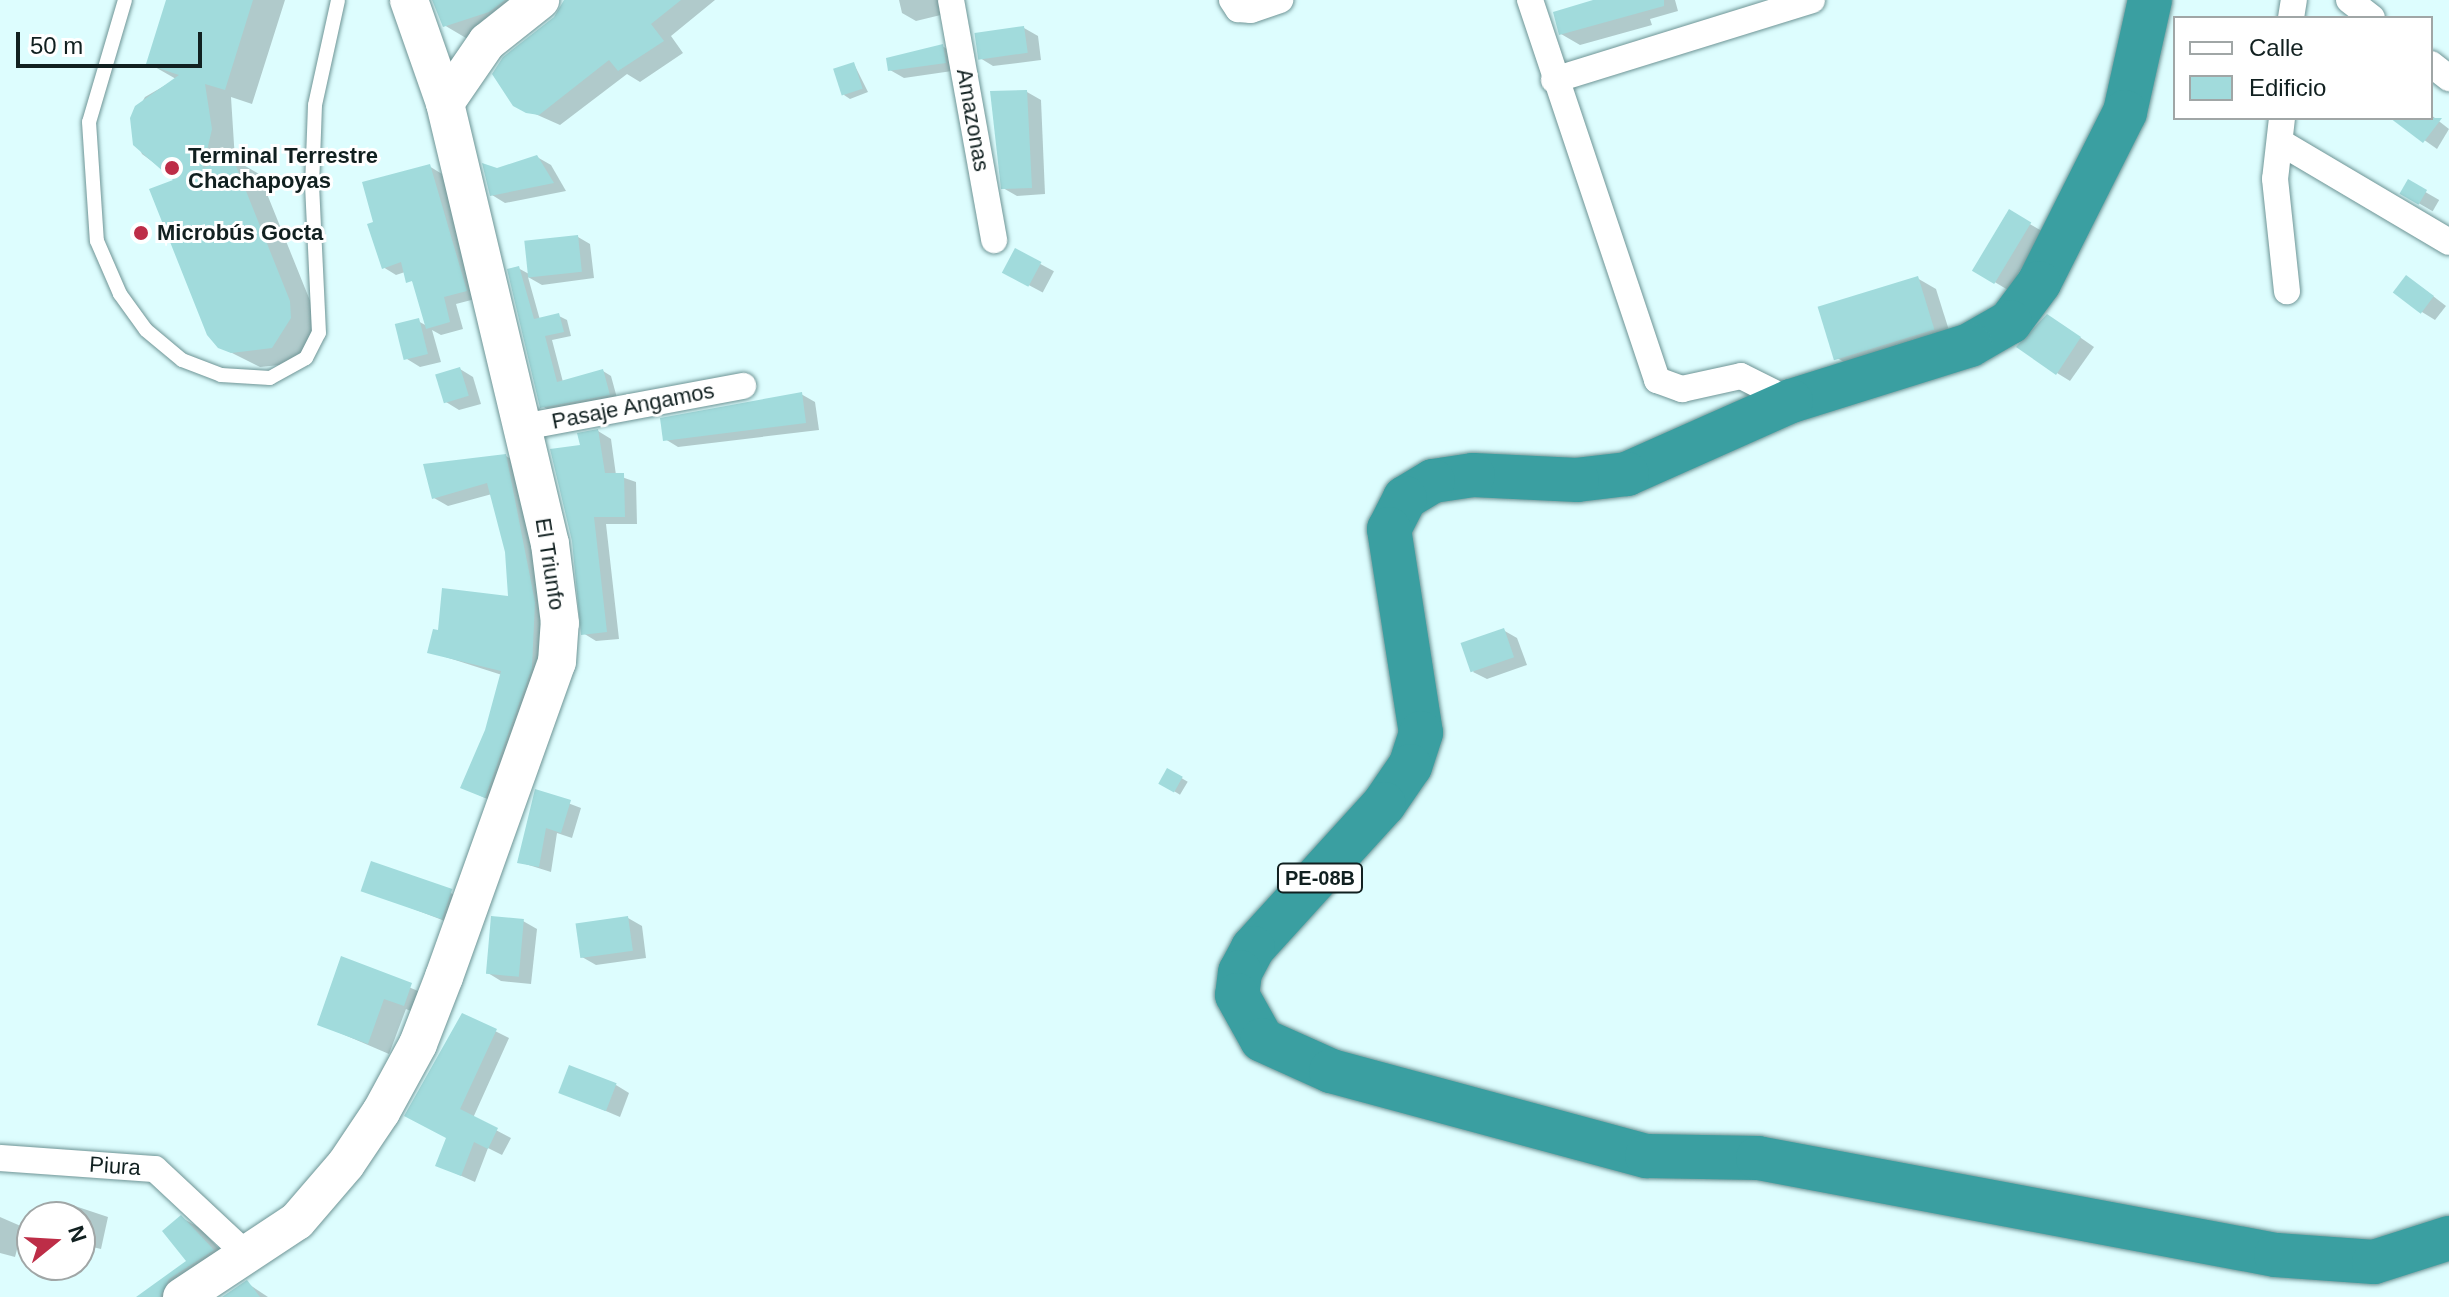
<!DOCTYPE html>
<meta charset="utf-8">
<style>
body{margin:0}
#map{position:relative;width:2449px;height:1297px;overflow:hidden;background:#ddfdfe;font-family:Arial,sans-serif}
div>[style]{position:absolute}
.shadow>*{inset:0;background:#0003;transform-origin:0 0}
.building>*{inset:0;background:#a1dbdc;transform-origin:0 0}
.roads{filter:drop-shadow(0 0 2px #6e9495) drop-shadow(0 0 2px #6e9495)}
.lane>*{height:14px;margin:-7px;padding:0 7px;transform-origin:7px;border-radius:7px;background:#fff}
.street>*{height:26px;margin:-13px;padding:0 13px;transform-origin:13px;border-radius:13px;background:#fff}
.secondary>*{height:38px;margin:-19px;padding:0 19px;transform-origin:19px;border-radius:19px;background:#fff}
.highway>*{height:44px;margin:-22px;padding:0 22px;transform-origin:22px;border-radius:22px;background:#3a9fa1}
.dots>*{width:22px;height:22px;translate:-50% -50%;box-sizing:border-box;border:4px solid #fff;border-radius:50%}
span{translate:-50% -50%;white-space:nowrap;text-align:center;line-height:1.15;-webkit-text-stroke:6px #fff;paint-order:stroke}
.shield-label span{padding:2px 6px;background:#fff;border:2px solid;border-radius:6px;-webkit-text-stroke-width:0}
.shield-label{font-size:20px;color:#112020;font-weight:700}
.street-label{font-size:22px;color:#112020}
.poi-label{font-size:22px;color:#112020;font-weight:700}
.left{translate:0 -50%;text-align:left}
.legend{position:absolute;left:2173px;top:16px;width:260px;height:104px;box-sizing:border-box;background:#fff;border:2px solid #a0a6a6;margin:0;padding:10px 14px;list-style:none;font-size:24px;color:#112020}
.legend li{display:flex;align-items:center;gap:16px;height:40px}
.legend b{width:40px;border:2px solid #a0a6a6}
.north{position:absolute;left:16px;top:1201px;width:80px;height:80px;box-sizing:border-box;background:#fff;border:2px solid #a0a6a6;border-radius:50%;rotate:72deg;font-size:22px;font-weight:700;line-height:32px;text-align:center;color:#112020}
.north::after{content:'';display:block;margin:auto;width:28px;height:36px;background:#bd2d47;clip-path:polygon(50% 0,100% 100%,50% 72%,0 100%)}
.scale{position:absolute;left:16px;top:32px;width:186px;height:36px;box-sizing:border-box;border:4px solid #112020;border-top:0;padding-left:10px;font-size:24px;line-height:28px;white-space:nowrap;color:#112020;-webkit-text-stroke:6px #fff;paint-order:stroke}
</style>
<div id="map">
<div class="shadow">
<i style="clip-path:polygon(168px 0,285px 0,252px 104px,231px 97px,235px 160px,259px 174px,317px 318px,317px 334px,299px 363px,260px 367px,220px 347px,177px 180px,142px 154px,132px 132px,132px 119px,145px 97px,176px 79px,148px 63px)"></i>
<i style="clip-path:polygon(434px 0,543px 0,471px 41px,444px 25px)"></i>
<i style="clip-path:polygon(567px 0,715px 0,671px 36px,683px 53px,640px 82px,627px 74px,560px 125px,515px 105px,494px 74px,555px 19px)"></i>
<i style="clip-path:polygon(899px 0,948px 0,949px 13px,916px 21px,902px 13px)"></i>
<i style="clip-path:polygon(1597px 0,1675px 0,1678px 11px,1650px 19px,1652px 25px,1580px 45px,1561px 34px)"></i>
<i style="clip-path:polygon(1024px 28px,1038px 36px,1041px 60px,993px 66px,980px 58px)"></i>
<i style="clip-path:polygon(942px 46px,956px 54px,959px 70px,904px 78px,890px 70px)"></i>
<i style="clip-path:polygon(854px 64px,868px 92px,850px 99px,844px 95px)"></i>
<i style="clip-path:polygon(1027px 92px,1041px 100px,1045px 194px,1017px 196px,1003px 188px)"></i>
<i style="clip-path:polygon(2431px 115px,2449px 129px,2437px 149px,2393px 118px)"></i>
<i style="clip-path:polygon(537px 157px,551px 165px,566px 191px,505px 203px,492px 195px,497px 170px)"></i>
<i style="clip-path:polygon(429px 166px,442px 174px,479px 298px,456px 304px,463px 329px,441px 335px,432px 330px,441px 362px,420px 367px,407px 359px,418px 321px,427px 326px,416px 286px,405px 272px,396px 275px,383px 267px)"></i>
<i style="left:2408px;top:182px;width:36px;height:13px;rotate:30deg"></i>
<i style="left:2010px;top:212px;width:39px;height:68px;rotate:31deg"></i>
<i style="clip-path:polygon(578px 237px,590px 244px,594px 278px,542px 285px,528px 277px,540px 320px,559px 316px,567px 320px,571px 336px,552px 340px,563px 382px,603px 371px,611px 376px,617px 398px,550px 411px,542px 406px,518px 268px,529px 274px)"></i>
<i style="left:1016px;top:251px;width:43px;height:24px;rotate:28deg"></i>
<i style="clip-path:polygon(1917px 278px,1936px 289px,1952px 340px,1855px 368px,1837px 358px)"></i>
<i style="clip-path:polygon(2420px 286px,2446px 306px,2435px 320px,2422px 312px)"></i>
<i style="clip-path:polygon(2061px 324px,2094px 347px,2070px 381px,2057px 373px)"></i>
<i style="clip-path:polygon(460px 369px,473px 377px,481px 404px,459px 410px,446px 402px)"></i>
<i style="clip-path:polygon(801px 394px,815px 402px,819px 430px,678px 447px,665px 439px)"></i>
<i style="clip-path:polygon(598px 431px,611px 439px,616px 475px,636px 482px,637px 524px,606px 524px,619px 639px,596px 641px,583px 633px,582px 447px)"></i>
<i style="clip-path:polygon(506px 456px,520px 465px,542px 558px,546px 677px,500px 805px,462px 787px,487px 731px,502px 675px,430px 652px,510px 598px,507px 552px,492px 494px,448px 506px,434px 498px)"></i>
<i style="clip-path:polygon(1503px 630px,1517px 638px,1527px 665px,1487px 679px,1473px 672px)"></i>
<i style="left:1168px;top:770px;width:23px;height:15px;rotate:31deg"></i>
<i style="clip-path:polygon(536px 791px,581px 808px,572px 838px,557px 833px,551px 872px,519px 862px)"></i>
<i style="left:372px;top:863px;width:107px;height:28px;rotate:21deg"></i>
<i style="clip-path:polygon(628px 918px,642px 926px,646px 958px,596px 965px,582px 957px)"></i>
<i style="clip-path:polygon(523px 921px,537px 929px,531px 984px,501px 981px,488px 973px)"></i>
<i style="clip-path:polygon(343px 959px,432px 997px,425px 1017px,406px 1009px,389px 1054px,319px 1024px)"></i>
<i style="clip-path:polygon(463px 1015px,509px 1038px,473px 1118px,511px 1138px,502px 1155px,488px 1148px,475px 1182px,437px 1165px,448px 1138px)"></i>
<i style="clip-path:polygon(616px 1085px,629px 1093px,620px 1117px,561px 1092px)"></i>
<i style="clip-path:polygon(66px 1203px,108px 1217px,101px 1249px,80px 1244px,80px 1217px,63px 1217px)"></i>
<i style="clip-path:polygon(0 1217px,23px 1227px,15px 1257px,0 1253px)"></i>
<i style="clip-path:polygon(182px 1218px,200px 1228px,230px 1261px,181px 1297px,139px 1297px,189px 1261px)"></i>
<i style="clip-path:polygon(247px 1283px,268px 1297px,225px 1297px)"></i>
</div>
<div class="building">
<i style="clip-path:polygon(166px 0,253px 0,225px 90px,205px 84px,212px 129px,203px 168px,232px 156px,290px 301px,291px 318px,272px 348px,231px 353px,218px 348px,207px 335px,149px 189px,173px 180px,133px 145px,130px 118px,135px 106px,179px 75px,146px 64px)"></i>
<i style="clip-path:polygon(432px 0,505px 0,489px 12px,443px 27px)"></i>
<i style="clip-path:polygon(564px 0,681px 0,651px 24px,664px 41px,618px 71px,609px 60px,539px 115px,526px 113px,513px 106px,492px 74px,503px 57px,554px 17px)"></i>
<i style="clip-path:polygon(1593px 0,1664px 0,1664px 6px,1559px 35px,1553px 12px)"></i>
<i style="left:1024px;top:26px;width:27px;height:50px;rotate:82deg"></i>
<i style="clip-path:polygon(943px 44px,946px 63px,888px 71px,886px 58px)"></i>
<i style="left:854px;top:62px;width:28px;height:22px;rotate:72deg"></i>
<i style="clip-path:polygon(1027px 90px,1032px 188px,1001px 189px,990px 91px)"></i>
<i style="clip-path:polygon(2390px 118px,2442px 118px,2423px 143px)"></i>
<i style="clip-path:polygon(537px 155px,554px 183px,490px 196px,482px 163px,497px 168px)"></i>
<i style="clip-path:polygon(430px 164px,467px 291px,444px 297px,450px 322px,426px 329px,412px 281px,406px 283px,401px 262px,382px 269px,367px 224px,373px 222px,362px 182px)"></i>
<i style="left:2408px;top:179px;width:22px;height:17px;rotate:30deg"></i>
<i style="left:2009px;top:209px;width:26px;height:72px;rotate:31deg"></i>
<i style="left:578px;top:235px;width:37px;height:54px;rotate:84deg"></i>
<i style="left:1015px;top:248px;width:30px;height:28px;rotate:28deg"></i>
<i style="clip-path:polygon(519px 266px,534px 319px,559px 313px,564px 332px,545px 336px,557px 382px,603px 369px,610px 395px,540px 408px,507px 269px)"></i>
<i style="left:2406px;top:275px;width:35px;height:22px;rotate:37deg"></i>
<i style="left:1918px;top:276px;width:56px;height:105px;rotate:73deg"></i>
<i style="clip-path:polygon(2047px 314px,2081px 337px,2056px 375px,2016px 347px)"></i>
<i style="left:419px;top:318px;width:37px;height:25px;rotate:76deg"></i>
<i style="left:460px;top:367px;width:30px;height:26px;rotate:73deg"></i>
<i style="clip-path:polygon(802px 392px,806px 423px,663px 441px,660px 418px)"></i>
<i style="clip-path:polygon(598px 429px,605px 473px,624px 473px,625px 517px,594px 517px,607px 632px,581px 635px,572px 541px,550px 449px,580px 445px,577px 433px)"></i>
<i style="clip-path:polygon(506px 454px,535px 602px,532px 668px,485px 798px,460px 788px,485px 730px,501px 671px,427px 653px,433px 629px,438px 630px,442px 588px,508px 596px,505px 552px,487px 483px,432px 499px,423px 464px)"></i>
<i style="left:1504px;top:628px;width:31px;height:46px;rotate:71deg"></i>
<i style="left:1167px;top:768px;width:18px;height:18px;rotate:29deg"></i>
<i style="clip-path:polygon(535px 789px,571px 800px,561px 833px,546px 828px,539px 867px,517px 863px)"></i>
<i style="left:371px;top:861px;width:86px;height:32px;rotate:19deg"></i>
<i style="left:491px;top:916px;width:33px;height:58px;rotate:5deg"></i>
<i style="left:628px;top:916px;width:35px;height:53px;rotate:82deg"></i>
<i style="clip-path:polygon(341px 956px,412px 983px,404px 1006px,384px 999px,368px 1044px,317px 1025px)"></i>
<i style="clip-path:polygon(462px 1013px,497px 1029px,460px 1109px,498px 1128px,488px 1149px,474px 1142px,461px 1176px,435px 1166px,446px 1138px,404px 1116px)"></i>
<i style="left:569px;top:1065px;width:51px;height:30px;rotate:21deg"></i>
<i style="clip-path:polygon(181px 1215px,214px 1250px,169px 1279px,160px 1297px,136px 1297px,186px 1261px,162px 1231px)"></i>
<i style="clip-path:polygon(247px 1280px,260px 1297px,222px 1297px)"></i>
</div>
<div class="roads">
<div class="lane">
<i style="left:125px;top:0;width:127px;rotate:106.4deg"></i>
<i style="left:89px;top:122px;width:119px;rotate:86.2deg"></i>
<i style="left:97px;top:241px;width:58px;rotate:66.5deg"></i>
<i style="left:120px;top:294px;width:44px;rotate:54.2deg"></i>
<i style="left:146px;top:330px;width:47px;rotate:39.8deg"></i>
<i style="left:182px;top:360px;width:42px;rotate:21deg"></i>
<i style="left:221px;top:375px;width:49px;rotate:3.5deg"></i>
<i style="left:270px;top:378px;width:41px;rotate:-29.1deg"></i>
<i style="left:306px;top:358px;width:28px;rotate:-63deg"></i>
<i style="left:319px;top:333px;width:146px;rotate:-92.7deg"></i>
<i style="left:312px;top:187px;width:82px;rotate:-87.9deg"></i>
<i style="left:315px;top:105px;width:107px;rotate:-77.6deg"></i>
</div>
<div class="street">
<i style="left:951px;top:0;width:244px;rotate:79.8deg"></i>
<i style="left:1232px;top:0;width:11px;rotate:56deg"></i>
<i style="left:1238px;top:9px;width:13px;rotate:4deg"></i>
<i style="left:1251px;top:10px;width:31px;rotate:-19deg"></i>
<i style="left:1530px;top:0;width:401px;rotate:71.5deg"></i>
<i style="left:1657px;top:380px;width:27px;rotate:20deg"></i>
<i style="left:1682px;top:389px;width:60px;rotate:-12.4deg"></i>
<i style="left:1741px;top:376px;width:56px;rotate:26.6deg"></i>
<i style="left:2349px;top:0;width:29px;rotate:38deg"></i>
<i style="left:2291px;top:18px;width:18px;rotate:-81deg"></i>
<i style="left:2431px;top:64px;width:23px;rotate:38deg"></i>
<i style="left:1554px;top:80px;width:270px;rotate:-17.2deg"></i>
<i style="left:2282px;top:118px;width:61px;rotate:96.5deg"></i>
<i style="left:2275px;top:179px;width:113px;rotate:83.9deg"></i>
<i style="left:2280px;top:142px;width:196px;rotate:30.6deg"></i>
<i style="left:523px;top:427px;width:224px;rotate:-10.6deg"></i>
<i style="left:0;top:1158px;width:155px;rotate:4.1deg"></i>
<i style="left:155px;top:1169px;width:123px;rotate:43deg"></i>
</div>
<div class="secondary">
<i style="left:445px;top:103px;width:74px;rotate:-55.5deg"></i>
<i style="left:487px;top:42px;width:68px;rotate:-38.4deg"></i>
<i style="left:182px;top:1297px;width:138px;rotate:-33.5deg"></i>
<i style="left:297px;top:1221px;width:75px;rotate:-49.3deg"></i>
<i style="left:346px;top:1164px;width:63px;rotate:-56.1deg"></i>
<i style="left:381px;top:1112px;width:77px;rotate:-61.4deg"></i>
<i style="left:418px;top:1044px;width:72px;rotate:-68.8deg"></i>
<i style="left:444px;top:977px;width:335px;rotate:-70.3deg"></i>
<i style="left:557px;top:662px;width:39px;rotate:-86deg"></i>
<i style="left:560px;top:623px;width:80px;rotate:-97.2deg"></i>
<i style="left:550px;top:544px;width:453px;rotate:-103.4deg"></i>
<i style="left:445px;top:103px;width:109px;rotate:-109.3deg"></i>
</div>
<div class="highway">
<i style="left:2150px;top:0;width:115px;rotate:102.6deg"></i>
<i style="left:2125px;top:112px;width:191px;rotate:116.7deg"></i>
<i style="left:2039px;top:283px;width:49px;rotate:126.6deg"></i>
<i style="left:2010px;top:322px;width:46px;rotate:150.1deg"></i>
<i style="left:1970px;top:345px;width:188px;rotate:162.6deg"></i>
<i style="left:1791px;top:401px;width:180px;rotate:156deg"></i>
<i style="left:1627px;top:474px;width:50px;rotate:173.2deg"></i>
<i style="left:1577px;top:480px;width:104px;rotate:-177.2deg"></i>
<i style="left:1473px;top:475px;width:40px;rotate:171.5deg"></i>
<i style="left:1433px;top:481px;width:33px;rotate:149deg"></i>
<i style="left:1405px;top:498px;width:35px;rotate:117deg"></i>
<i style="left:1389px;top:529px;width:206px;rotate:81.1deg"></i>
<i style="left:1421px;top:733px;width:35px;rotate:108deg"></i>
<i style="left:1410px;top:766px;width:46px;rotate:124.4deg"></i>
<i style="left:1384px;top:804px;width:195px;rotate:132.3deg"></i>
<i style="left:1253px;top:948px;width:27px;rotate:118deg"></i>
<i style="left:1240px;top:972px;width:23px;rotate:97deg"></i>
<i style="left:1237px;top:995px;width:51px;rotate:60.9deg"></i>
<i style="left:1262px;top:1040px;width:76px;rotate:24.2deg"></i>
<i style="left:1331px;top:1071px;width:327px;rotate:15.1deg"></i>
<i style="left:1647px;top:1156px;width:111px;rotate:1deg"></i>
<i style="left:1758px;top:1158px;width:527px;rotate:10.61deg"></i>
<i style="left:2276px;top:1255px;width:98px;rotate:4.1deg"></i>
<i style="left:2374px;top:1262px;width:79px;rotate:-17.7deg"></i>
</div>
</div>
<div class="dots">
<i style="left:172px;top:168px;background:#bd2d47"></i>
<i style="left:141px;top:233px;background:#bd2d47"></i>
</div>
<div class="shield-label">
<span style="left:1320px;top:878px">PE-08B</span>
</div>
<div class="street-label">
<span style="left:973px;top:120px;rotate:80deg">Amazonas</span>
<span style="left:633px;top:406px;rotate:-11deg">Pasaje Angamos</span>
<span style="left:550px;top:564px;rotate:81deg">El Triunfo</span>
<span style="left:115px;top:1166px;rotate:4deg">Piura</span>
</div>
<div class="poi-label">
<span class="left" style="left:188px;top:168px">Terminal Terrestre<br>Chachapoyas</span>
<span class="left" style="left:157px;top:233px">Microbús Gocta</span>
</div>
<ul class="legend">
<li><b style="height:10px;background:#fff"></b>Calle</li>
<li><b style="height:22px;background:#a1dbdc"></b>Edificio</li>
</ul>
<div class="north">N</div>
<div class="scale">50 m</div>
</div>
